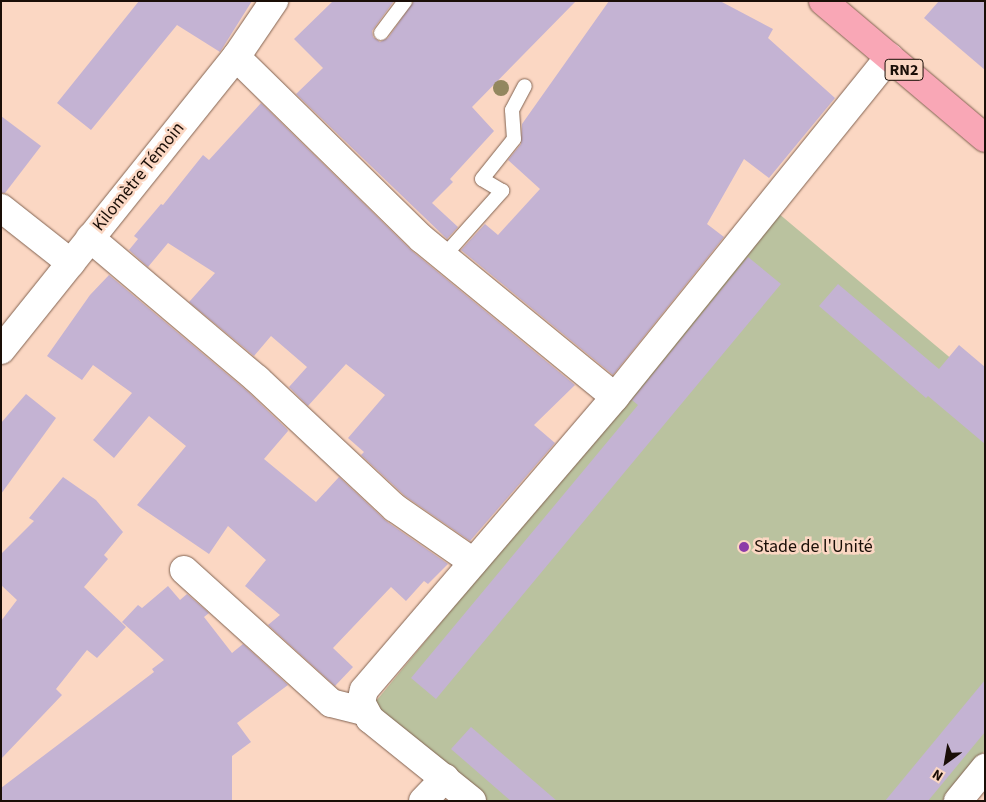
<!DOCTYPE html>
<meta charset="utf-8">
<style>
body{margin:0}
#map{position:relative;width:986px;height:802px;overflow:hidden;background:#fbd7c3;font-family:"Source Sans 3",sans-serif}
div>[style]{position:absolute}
.green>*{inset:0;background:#bac29f}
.building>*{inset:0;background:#c4b3d3}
.roads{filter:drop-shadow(0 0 1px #826351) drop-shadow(0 0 1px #826351)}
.lane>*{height:14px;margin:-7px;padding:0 7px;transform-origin:7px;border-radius:7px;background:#fff}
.street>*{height:28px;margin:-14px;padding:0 14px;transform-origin:14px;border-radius:14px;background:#fff}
.secondary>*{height:28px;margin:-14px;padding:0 14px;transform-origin:14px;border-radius:14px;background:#fff}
.highway>*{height:28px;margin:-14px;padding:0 14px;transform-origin:14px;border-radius:14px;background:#f9a7b6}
.trees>*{width:16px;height:16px;margin:-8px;border-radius:50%;background:#93875f}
.dots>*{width:14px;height:14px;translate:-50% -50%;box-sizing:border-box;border:2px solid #fbd7c3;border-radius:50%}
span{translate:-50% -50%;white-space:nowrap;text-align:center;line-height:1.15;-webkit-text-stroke:5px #fbd7c3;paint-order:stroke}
.shield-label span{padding:1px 4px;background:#fbd7c3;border:1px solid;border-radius:4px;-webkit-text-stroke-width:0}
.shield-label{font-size:16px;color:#1a0e07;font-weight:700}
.street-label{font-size:18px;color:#1a0e07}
.poi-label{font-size:18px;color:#1a0e07}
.left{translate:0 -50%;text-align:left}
.frame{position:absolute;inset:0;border:2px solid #1a0e07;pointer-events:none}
.north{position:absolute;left:921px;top:737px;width:50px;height:50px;-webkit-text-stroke:4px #fbd7c3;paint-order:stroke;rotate:212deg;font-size:14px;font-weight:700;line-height:20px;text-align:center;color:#1a0e07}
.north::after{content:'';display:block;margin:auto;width:18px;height:22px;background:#1a0e07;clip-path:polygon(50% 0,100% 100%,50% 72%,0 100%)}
</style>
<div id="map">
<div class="green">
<i style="clip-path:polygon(778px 213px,985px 387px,985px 750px,943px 801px,488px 801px,372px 706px)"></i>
</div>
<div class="building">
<i style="clip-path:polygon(139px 1px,252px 1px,220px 52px,177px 25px,91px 130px,57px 103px)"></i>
<i style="clip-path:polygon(333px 1px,394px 1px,372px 31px,373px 37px,380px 42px,388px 38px,414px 1px,576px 1px,472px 107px,494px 131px,450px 179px,453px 182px,432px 203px,458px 227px,447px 239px,296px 94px,323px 68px,294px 39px)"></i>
<i style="clip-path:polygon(609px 1px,720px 1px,773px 29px,768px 38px,835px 98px,769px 178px,744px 159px,707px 224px,724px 237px,613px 375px,461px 250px,485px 224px,498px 235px,540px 189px,508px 160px,521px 144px,522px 124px)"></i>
<i style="clip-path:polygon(939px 1px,985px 1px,985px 70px,924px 18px)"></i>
<i style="clip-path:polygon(261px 103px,412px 251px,575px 385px,534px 425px,555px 443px,470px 541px,405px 496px,361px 455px,364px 452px,348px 438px,385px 395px,346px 364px,308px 406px,289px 387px,307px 367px,271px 336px,254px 356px,189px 302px,215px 273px,168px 243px,148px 267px,129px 250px,138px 239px,134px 236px,161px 204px,163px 205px,203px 155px,209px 160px)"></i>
<i style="clip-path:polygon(1px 116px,41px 146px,5px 193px,1px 193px)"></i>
<i style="clip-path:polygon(748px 257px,781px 284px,436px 699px,411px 678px,638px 405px,632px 400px)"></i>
<i style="clip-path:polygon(109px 275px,247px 391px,287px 429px,288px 431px,264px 459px,316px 502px,339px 477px,386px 521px,448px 564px,428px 584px,424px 581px,406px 601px,391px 587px,333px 648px,353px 667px,335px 686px,268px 625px,280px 615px,245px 586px,266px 560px,228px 526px,209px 554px,137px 505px,186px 446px,149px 416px,114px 458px,93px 440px,132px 393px,93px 365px,82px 380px,47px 356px,90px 295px)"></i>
<i style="clip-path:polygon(838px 284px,939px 369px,959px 345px,985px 367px,985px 444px,928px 396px,926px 398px,819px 306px)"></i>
<i style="clip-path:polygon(26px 394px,56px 418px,1px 494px,1px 423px)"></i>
<i style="clip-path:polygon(63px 477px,96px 500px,123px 532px,104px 555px,108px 559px,84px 587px,126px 627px,97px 658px,87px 650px,56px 689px,62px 695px,1px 759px,1px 621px,17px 600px,1px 585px,1px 554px,34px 521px,29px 518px)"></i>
<i style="clip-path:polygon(168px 586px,180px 600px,187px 594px,209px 613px,204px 617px,232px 653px,243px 644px,288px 685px,237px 723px,251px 742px,232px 756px,232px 801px,1px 801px,1px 788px,154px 672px,152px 669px,164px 660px,122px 622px,138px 605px,142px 608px)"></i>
<i style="clip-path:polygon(985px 680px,985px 732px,928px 801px,885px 801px)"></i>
<i style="clip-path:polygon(471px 727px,557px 801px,511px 801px,451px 749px)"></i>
</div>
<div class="roads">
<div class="lane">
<i style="left:381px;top:33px;width:40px;rotate:-53deg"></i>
<i style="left:443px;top:257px;width:89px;rotate:-48.2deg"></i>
<i style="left:502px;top:191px;width:23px;rotate:-149deg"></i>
<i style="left:482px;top:179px;width:51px;rotate:-51.3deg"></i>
<i style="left:514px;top:139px;width:29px;rotate:-94deg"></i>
<i style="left:512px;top:110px;width:27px;rotate:-62deg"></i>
</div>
<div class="street">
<i style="left:236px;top:57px;width:260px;rotate:44.4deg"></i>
<i style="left:422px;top:239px;width:249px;rotate:39.3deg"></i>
<i style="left:1px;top:208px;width:89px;rotate:38.2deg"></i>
<i style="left:90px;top:238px;width:219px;rotate:40.2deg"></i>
<i style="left:257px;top:379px;width:189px;rotate:43.1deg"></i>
<i style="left:395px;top:508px;width:95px;rotate:34.7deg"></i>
<i style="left:184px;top:570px;width:198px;rotate:42.1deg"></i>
<i style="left:331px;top:703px;width:34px;rotate:14deg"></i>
<i style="left:423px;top:801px;width:32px;rotate:-46deg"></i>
<i style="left:472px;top:801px;width:131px;rotate:-141.2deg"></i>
<i style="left:370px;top:719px;width:19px;rotate:-118deg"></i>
<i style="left:361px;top:702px;width:12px;rotate:-76deg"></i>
<i style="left:364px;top:690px;width:386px;rotate:-49.4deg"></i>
<i style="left:615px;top:397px;width:437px;rotate:-51.1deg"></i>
<i style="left:958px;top:801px;width:43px;rotate:-50.7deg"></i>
</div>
<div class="secondary">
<i style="left:1px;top:350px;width:376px;rotate:-51.3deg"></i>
<i style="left:236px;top:57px;width:68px;rotate:-55.8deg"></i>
</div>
<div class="highway">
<i style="left:823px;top:1px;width:212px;rotate:40.2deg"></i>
</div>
</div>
<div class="trees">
<i style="left:501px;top:88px"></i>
</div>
<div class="dots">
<i style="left:744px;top:547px;background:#8c3aa8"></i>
</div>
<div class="shield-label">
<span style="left:904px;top:70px">RN2</span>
</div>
<div class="street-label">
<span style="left:139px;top:177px;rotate:-51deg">Kilomètre Témoin</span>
</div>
<div class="poi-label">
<span class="left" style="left:754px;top:547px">Stade de l'Unité</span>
</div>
<div class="frame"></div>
<div class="north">N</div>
</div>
